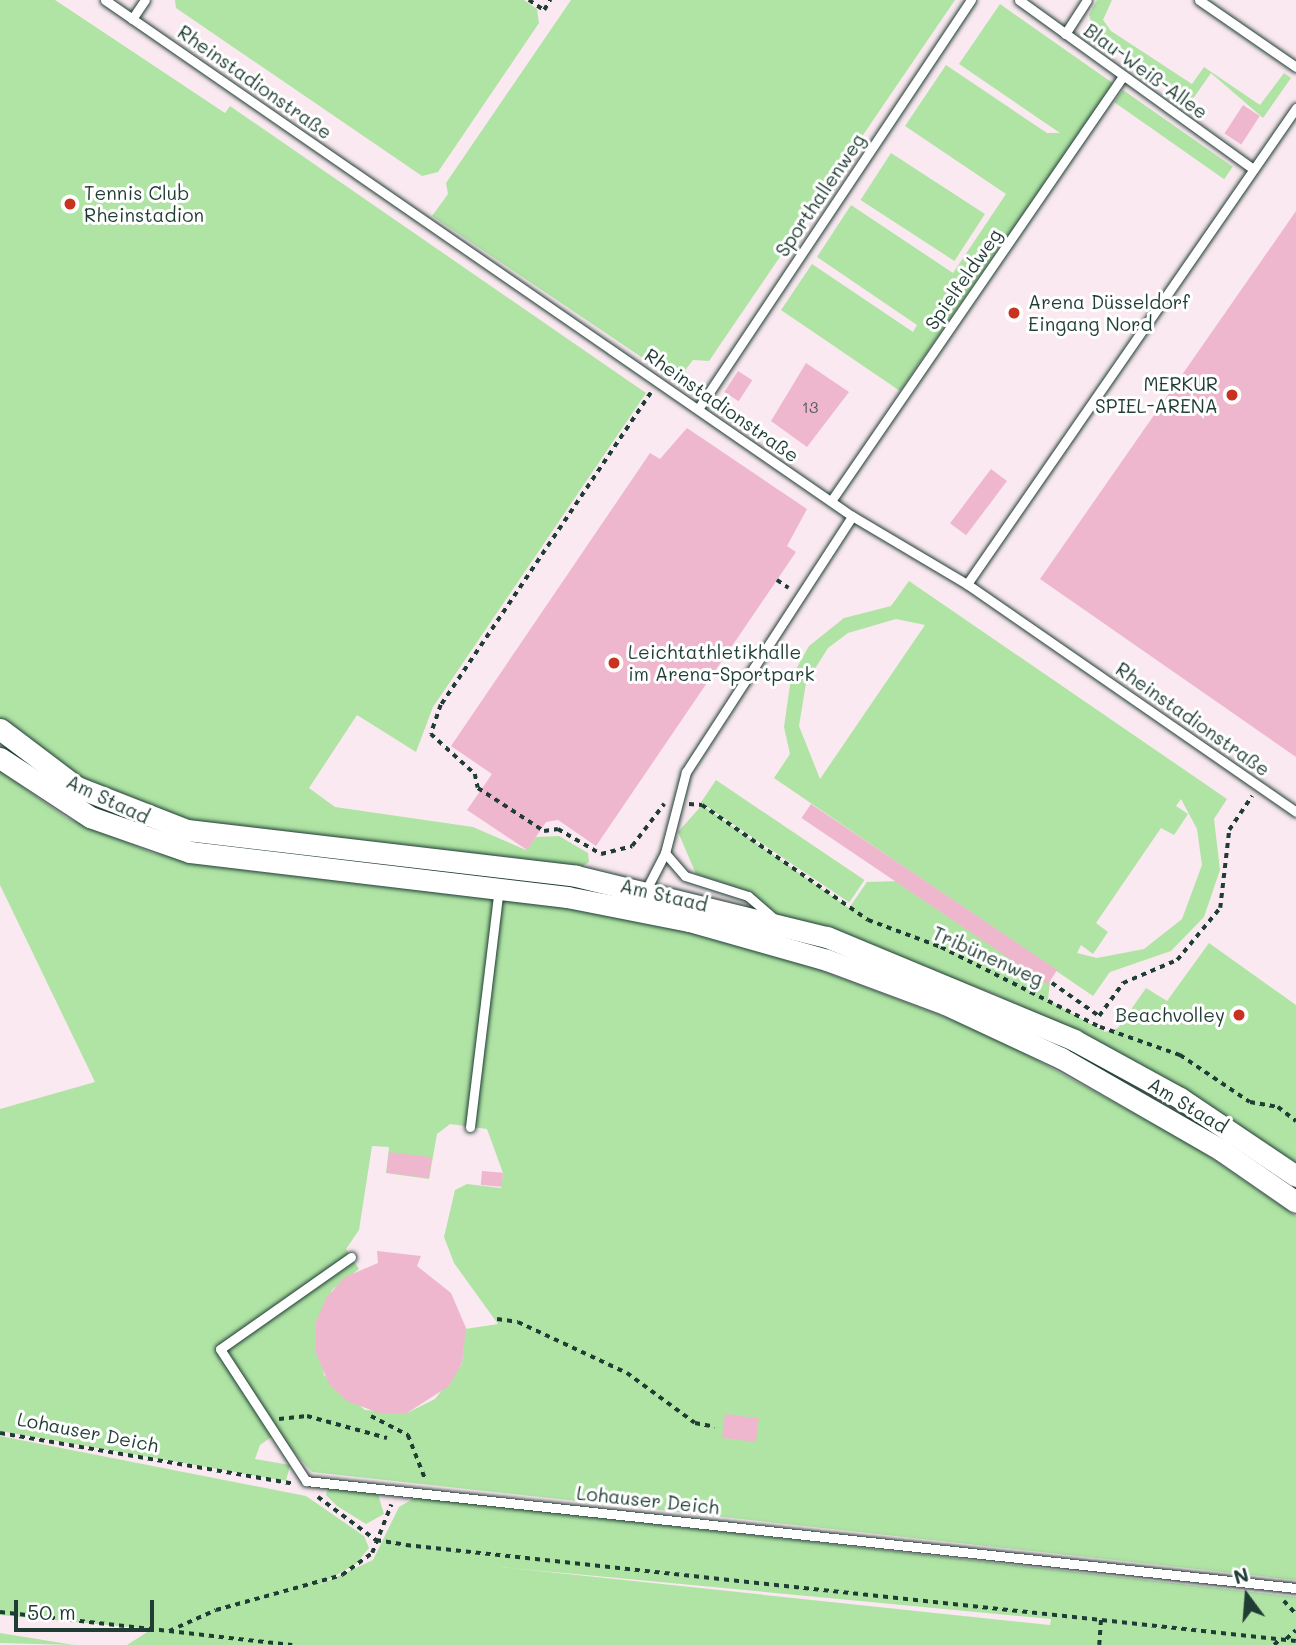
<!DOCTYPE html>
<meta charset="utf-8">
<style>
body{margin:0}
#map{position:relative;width:1296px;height:1645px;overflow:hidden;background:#fae9f0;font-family:Mali,sans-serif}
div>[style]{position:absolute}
.green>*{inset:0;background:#b0e4a5;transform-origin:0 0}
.building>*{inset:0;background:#eeb7cd;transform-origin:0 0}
.path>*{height:3.5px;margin-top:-1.75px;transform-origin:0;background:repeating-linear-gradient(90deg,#1f3d34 0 5px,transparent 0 10px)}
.roads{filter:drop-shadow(0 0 2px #1f3d34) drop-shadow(0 0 2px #1f3d34)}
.service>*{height:9px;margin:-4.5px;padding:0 4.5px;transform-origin:4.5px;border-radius:4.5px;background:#fff}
.tertiary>*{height:21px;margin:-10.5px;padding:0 10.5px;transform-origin:10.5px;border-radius:10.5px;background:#fff}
.dots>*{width:19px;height:19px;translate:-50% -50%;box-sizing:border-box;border:4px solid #fff;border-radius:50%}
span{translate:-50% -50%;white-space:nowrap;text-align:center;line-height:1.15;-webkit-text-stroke:6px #fff;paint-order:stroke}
.number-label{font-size:16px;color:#535c5a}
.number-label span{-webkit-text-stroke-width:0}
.street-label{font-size:19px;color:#1f3d34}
.poi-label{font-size:19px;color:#1f3d34}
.left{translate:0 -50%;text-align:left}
.right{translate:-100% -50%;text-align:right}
.north{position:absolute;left:1212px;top:1561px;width:70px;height:70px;-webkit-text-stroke:5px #fff;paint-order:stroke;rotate:344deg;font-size:19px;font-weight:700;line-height:28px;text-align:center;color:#1f3d34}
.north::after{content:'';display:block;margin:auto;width:24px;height:32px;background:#1f3d34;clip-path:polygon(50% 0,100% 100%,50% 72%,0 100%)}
.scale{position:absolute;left:14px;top:1600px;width:140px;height:32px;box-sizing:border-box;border:4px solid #1f3d34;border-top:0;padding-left:9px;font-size:21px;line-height:24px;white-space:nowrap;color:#1f3d34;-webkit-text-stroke:5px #fff;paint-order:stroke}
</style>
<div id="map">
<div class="green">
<i style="clip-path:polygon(0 0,55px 0,225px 113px,230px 106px,646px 393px,433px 707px,416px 752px,357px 715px,309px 788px,335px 807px,473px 827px,526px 850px,536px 837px,559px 836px,588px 853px,589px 862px,580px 868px,186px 821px,99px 793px,0 719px)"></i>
<i style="clip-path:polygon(175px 0,524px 0,537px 9px,539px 23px,438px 172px,422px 176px,176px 8px)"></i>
<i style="clip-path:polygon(571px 0,955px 0,709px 361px,693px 360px,677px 381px,432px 216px,448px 194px,446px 183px)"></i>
<i style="clip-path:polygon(1097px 0,1112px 0,1103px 20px,1111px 31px,1192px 84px,1204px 67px,1260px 105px,1284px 73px,1291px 78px,1263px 118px,1211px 73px,1190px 103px,1096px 35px,1089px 15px)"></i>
<i style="clip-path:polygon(1000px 4px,1114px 84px,900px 391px,781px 310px,812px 264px,913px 332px,917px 325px,817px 257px,851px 205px,953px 273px,1006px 194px,905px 126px,946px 65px,1047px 133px,1060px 133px,959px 64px)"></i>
<i style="left:1123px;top:90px;width:134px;height:15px;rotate:35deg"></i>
<i style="left:891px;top:153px;width:112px;height:56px;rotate:33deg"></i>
<i style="clip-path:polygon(evenodd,909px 581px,1227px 799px,1214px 819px,1220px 870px,1204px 917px,1171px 951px,1110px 972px,1093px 996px,774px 778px,790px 754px,784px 727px,791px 678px,809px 646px,844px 618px,891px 606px,909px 581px,896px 619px,925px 625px,820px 779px,799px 726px,806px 683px,828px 648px,848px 633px,896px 619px,909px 581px,1181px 799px,1197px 829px,1202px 865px,1182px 919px,1144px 949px,1097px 958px,1077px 953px,1081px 945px,1093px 954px,1108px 932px,1096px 923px,1161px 828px,1174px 835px,1188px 814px,1176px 806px,1181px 799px)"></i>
<i style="clip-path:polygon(evenodd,0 771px,67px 818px,153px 853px,244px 870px,553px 905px,700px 934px,801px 963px,987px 1033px,1194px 1146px,1296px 1216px,1296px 1580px,312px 1472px,277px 1433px,260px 1445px,255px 1459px,290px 1465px,286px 1481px,0 1431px,0 1109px,95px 1082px,0 885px,0 771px,450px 1124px,487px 1129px,503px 1173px,501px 1188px,467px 1184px,455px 1190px,444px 1237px,454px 1263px,498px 1324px,465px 1329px,462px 1364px,435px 1399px,407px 1413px,365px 1410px,324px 1375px,316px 1322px,332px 1290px,359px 1269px,346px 1249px,359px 1230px,372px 1146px,389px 1147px,386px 1173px,429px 1179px,437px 1134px,450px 1124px)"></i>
<i style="left:716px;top:780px;width:179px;height:27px;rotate:34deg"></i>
<i style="clip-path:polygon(702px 805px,849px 908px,867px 882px,899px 881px,1050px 981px,1048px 1000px,1105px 1032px,1118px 1028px,1146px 988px,1167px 1001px,1209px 943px,1296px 1005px,1296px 1164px,1182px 1091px,997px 995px,782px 918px,748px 891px,696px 874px,678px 832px)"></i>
<i style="clip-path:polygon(evenodd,0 1436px,306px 1496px,364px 1536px,369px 1548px,356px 1564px,317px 1586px,373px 1560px,399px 1507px,416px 1497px,1296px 1597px,1296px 1645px,127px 1645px,152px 1629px,0 1615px,0 1436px,500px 1567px,501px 1567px,1051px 1619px,1050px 1625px,500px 1567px)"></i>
<i style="clip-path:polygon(328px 1488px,378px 1494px,384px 1514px,366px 1524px,337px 1506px,326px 1495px)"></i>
<i style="clip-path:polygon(0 1633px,68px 1644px,75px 1645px,0 1643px)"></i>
</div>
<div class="building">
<i style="left:1243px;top:105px;width:20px;height:34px;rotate:33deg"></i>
<i style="clip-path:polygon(1296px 211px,1296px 757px,1040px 579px)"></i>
<i style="clip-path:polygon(806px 363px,849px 392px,807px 447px,771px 421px)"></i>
<i style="left:738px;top:371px;width:17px;height:25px;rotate:33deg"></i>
<i style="clip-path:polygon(687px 428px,807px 509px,787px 546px,796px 552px,596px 846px,558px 820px,546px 822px,527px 850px,467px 810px,492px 774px,451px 746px,650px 453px,660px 459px)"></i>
<i style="left:991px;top:469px;width:20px;height:68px;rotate:37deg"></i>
<i style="left:811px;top:804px;width:297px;height:17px;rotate:34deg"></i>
<i style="left:389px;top:1152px;width:43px;height:21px;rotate:7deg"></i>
<i style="left:482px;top:1171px;width:21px;height:14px;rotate:5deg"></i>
<i style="clip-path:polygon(377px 1251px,421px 1256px,417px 1266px,451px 1293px,466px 1328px,462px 1363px,449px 1386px,407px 1413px,379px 1413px,347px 1401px,329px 1384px,316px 1353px,316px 1322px,326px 1298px,345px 1277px,378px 1263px)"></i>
<i style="left:725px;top:1414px;width:34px;height:24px;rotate:7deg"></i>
</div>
<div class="path">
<i style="left:529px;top:0;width:18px;rotate:34deg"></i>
<i style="left:544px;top:10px;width:12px;rotate:-59deg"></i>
<i style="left:651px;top:393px;width:376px;rotate:123.9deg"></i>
<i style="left:441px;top:705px;width:31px;rotate:109deg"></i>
<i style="left:431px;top:734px;width:59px;rotate:42.3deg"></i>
<i style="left:475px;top:774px;width:14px;rotate:78deg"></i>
<i style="left:478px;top:788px;width:79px;rotate:33.1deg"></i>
<i style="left:544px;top:831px;width:14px;rotate:-8deg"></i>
<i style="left:558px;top:829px;width:50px;rotate:30.2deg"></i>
<i style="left:601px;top:854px;width:32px;rotate:-14deg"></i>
<i style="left:632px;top:846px;width:53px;rotate:-52.7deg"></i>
<i style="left:777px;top:580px;width:14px;rotate:34deg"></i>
<i style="left:689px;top:804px;width:13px;rotate:4deg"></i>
<i style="left:702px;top:805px;width:202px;rotate:34.7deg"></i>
<i style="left:868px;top:920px;width:78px;rotate:20.3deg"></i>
<i style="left:941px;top:947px;width:178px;rotate:26.7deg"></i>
<i style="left:1100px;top:1027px;width:85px;rotate:19.3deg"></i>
<i style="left:1180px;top:1055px;width:84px;rotate:33.9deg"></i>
<i style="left:1250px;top:1102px;width:28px;rotate:10deg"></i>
<i style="left:1278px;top:1107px;width:23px;rotate:38deg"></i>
<i style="left:1052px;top:983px;width:57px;rotate:35.1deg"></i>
<i style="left:1099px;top:1016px;width:41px;rotate:-54deg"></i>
<i style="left:1123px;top:983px;width:59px;rotate:-23.1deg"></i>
<i style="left:1177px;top:960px;width:67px;rotate:-50.4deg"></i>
<i style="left:1220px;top:908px;width:79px;rotate:-83.4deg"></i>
<i style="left:1229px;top:830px;width:41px;rotate:-55.9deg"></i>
<i style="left:497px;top:1319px;width:21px;rotate:8deg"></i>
<i style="left:518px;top:1322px;width:120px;rotate:25.1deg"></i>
<i style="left:627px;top:1373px;width:84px;rotate:36.3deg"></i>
<i style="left:695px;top:1423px;width:20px;rotate:11deg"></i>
<i style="left:371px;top:1416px;width:42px;rotate:27.2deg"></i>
<i style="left:408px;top:1435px;width:49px;rotate:68.6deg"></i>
<i style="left:279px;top:1419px;width:28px;rotate:-6deg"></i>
<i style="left:307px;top:1416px;width:83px;rotate:15.4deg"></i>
<i style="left:0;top:1433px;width:298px;rotate:9.8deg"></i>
<i style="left:318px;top:1497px;width:72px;rotate:36.6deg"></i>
<i style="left:376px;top:1540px;width:30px;rotate:9deg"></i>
<i style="left:406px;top:1545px;width:895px;rotate:6.16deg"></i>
<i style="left:1284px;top:1601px;width:18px;rotate:47deg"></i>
<i style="left:0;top:1612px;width:170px;rotate:6.4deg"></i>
<i style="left:169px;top:1631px;width:51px;rotate:-24.1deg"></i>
<i style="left:216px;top:1610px;width:131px;rotate:-15.5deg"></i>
<i style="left:342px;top:1575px;width:37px;rotate:-36deg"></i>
<i style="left:372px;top:1553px;width:52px;rotate:-68.4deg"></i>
<i style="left:169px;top:1631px;width:124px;rotate:6.5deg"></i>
<i style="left:1286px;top:1639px;width:13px;rotate:-42deg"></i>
<i style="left:1099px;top:1645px;width:26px;rotate:-86deg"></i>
<i style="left:1274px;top:1645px;width:10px;rotate:-45deg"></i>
</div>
<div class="roads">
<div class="service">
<i style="left:105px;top:0;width:908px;rotate:34.64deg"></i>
<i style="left:852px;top:516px;width:134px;rotate:30.6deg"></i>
<i style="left:967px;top:584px;width:400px;rotate:34.7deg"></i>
<i style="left:1019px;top:0;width:289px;rotate:35.8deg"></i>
<i style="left:1199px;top:0;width:118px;rotate:34.6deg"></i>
<i style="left:132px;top:19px;width:23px;rotate:-56deg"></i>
<i style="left:1065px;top:34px;width:40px;rotate:-57.1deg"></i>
<i style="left:698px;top:409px;width:492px;rotate:-56.3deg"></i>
<i style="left:831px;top:501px;width:516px;rotate:-55.51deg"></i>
<i style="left:967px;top:584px;width:579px;rotate:-55.35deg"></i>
<i style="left:665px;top:853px;width:30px;rotate:49deg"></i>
<i style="left:685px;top:876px;width:66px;rotate:17.6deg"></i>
<i style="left:748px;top:896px;width:35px;rotate:41deg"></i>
<i style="left:646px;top:890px;width:42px;rotate:-62.8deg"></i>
<i style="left:665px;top:853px;width:84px;rotate:-75.5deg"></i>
<i style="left:686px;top:772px;width:305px;rotate:-57deg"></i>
<i style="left:470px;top:1127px;width:240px;rotate:-83.1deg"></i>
<i style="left:351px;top:1257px;width:160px;rotate:144.9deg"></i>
<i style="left:220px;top:1349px;width:158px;rotate:56.9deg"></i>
<i style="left:306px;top:1481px;width:996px;rotate:6.17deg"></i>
</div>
<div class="tertiary">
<i style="left:0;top:729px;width:96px;rotate:37deg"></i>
<i style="left:77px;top:787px;width:118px;rotate:21.4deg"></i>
<i style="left:187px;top:830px;width:392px;rotate:6.7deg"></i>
<i style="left:576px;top:876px;width:258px;rotate:13.7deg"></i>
<i style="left:827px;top:937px;width:268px;rotate:22.6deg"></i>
<i style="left:1074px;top:1040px;width:121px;rotate:28.7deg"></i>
<i style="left:1180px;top:1098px;width:140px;rotate:33.9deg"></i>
<i style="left:0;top:758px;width:108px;rotate:33.2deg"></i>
<i style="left:90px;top:817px;width:106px;rotate:19.3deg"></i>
<i style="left:190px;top:852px;width:380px;rotate:6.8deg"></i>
<i style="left:567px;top:897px;width:124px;rotate:11.1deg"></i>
<i style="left:689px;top:921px;width:143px;rotate:15.8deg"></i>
<i style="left:827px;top:960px;width:126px;rotate:20.4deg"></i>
<i style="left:945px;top:1004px;width:128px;rotate:25deg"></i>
<i style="left:1061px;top:1058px;width:185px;rotate:29.9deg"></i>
<i style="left:1221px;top:1150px;width:91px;rotate:34.7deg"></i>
</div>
</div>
<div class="dots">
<i style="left:70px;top:204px;background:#c8321e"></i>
<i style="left:1014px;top:313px;background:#c8321e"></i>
<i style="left:1232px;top:395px;background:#c8321e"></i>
<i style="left:614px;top:663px;background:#c8321e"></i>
<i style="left:1239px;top:1015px;background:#c8321e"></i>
</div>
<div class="number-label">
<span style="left:810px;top:407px">13</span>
</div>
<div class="street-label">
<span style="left:1146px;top:71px;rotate:36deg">Blau-Weiß-Allee</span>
<span style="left:255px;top:82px;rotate:35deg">Rheinstadionstraße</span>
<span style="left:820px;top:195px;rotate:-56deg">Sporthallenweg</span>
<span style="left:963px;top:279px;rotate:-55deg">Spielfeldweg</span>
<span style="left:722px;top:405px;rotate:35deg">Rheinstadionstraße</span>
<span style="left:1193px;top:719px;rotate:35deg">Rheinstadionstraße</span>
<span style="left:108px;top:799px;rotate:25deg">Am Staad</span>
<span style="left:664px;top:895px;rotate:13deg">Am Staad</span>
<span style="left:988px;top:956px;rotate:24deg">Tribünenweg</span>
<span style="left:1188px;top:1105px;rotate:31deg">Am Staad</span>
<span style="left:88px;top:1432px;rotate:11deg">Lohauser Deich</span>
<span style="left:648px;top:1500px;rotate:6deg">Lohauser Deich</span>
</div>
<div class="poi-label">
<span class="left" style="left:84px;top:204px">Tennis Club<br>Rheinstadion</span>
<span class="left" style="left:1028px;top:313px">Arena Düsseldorf<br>Eingang Nord</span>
<span class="right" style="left:1218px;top:395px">MERKUR<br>SPIEL-ARENA</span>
<span class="left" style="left:628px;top:663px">Leichtathletikhalle<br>im Arena-Sportpark</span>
<span class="right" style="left:1225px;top:1015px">Beachvolley</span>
</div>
<div class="north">N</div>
<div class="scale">50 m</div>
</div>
